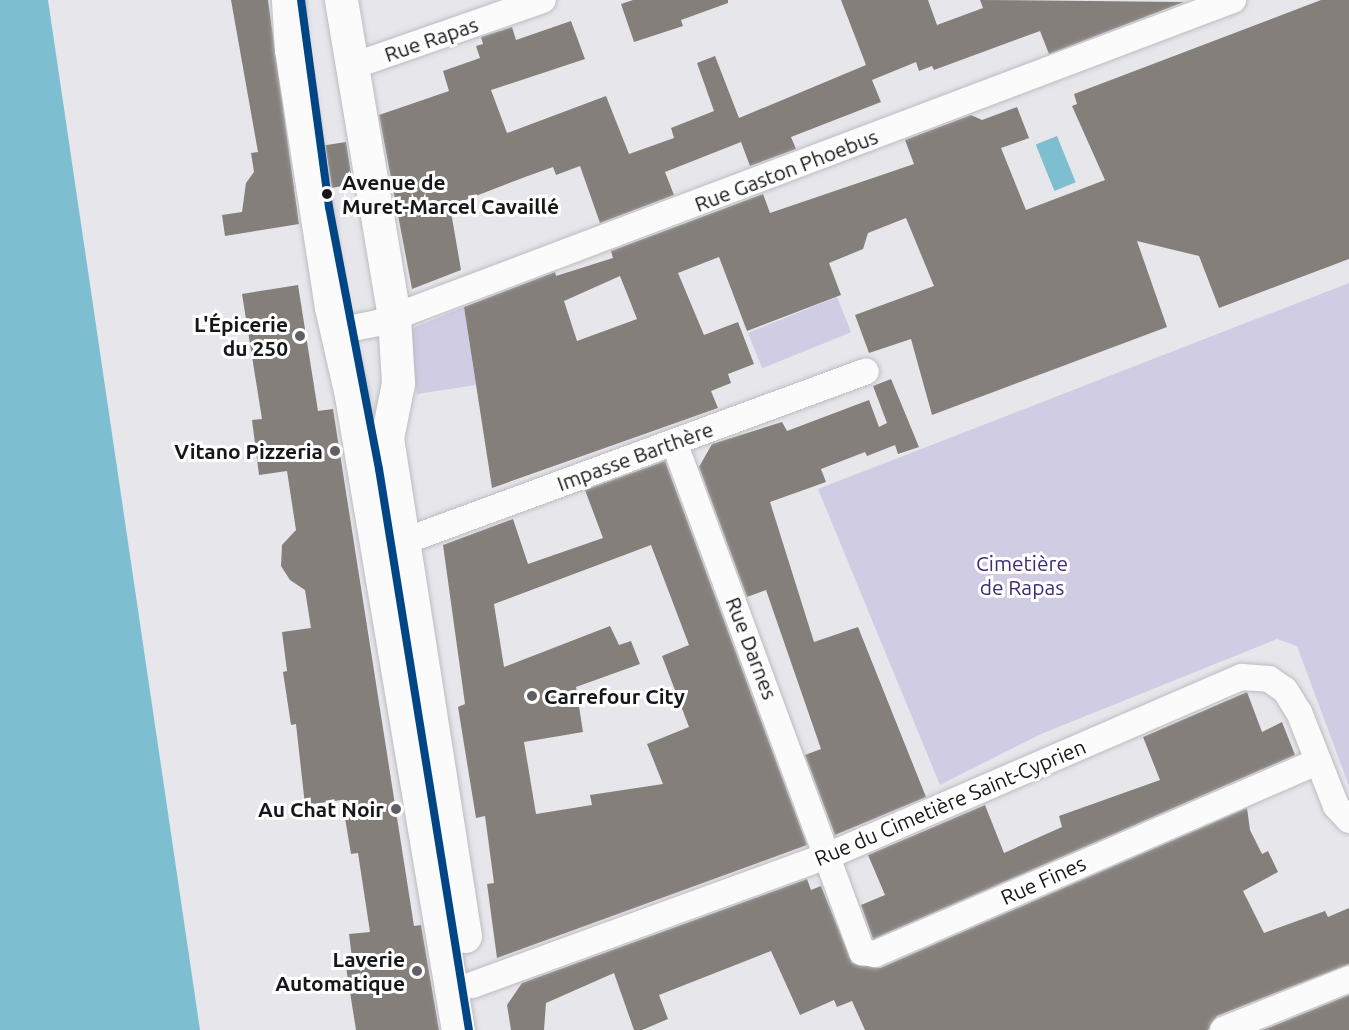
<!DOCTYPE html>
<meta charset="utf-8">
<style>
body{margin:0}
#map{position:relative;width:1349px;height:1030px;overflow:hidden;background:#e7e6eb;font-family:Ubuntu,sans-serif}
div>[style]{position:absolute}
.green>*{inset:0;background:#cfcce4;transform-origin:0 0}
.water>*{inset:0;background:#7dbfd1;transform-origin:0 0}
.building>*{inset:0;background:#847f7b;transform-origin:0 0}
.roads{filter:drop-shadow(0 0 2px #bdbcc0) drop-shadow(0 0 2px #bdbcc0)}
.street>*{height:26px;margin:-13px;padding:0 13px;transform-origin:13px;border-radius:13px;background:#fbfbfc}
.primary>*{height:33px;margin:-16.5px;padding:0 16.5px;transform-origin:16.5px;border-radius:16.5px;background:#fbfbfc}
.tram-1>*{height:8px;margin:-4px;padding:0 4px;transform-origin:4px;border-radius:4px;background:#004687}
.dots>*{width:16px;height:16px;translate:-50% -50%;box-sizing:border-box;border:3px solid #fff;border-radius:50%}
span{translate:-50% -50%;white-space:nowrap;text-align:center;line-height:1.15;-webkit-text-stroke:6px #fff;paint-order:stroke}
.street-label{font-size:21px;color:#171719}
.stop-label{font-size:21px;color:#171719;font-weight:700}
.left{translate:0 -50%;text-align:left}
.poi-label{font-size:21px;color:#171719;font-weight:700}
.right{translate:-100% -50%;text-align:right}
.park-label{font-size:21px;color:#3f2b78}
</style>
<div id="map">
<div class="green">
<i style="clip-path:polygon(1349px 283px,1349px 786px,1297px 646px,1277px 639px,1041px 734px,940px 785px,818px 489px)"></i>
<i style="left:837px;top:297px;width:38px;height:96px;rotate:68deg"></i>
<i style="clip-path:polygon(464px 307px,476px 385px,417px 394px,408px 330px)"></i>
</div>
<div class="water">
<i style="clip-path:polygon(0 0,48px 0,200px 1030px,0 1030px)"></i>
<i style="left:1057px;top:136px;width:50px;height:23px;rotate:68deg"></i>
</div>
<div class="building">
<i style="clip-path:polygon(231px 0,268px 0,299px 224px,225px 236px,222px 215px,242px 212px,246px 183px,254px 172px,251px 153px,258px 152px)"></i>
<i style="clip-path:polygon(633px 0,728px 0,728px 3px,681px 20px,683px 26px,634px 42px,621px 4px)"></i>
<i style="clip-path:polygon(841px 0,928px 0,937px 25px,983px 8px,980px 0,1184px 2px,1049px 54px,1040px 31px,934px 70px,932px 66px,919px 71px,916px 62px,872px 80px,881px 102px,791px 137px,796px 149px,750px 166px,741px 142px,665px 172px,674px 195px,600px 223px,580px 166px,556px 175px,553px 167px,525px 177px,450px 206px,461px 270px,412px 289px,379px 115px,449px 91px,443px 71px,480px 58px,476px 46px,483px 44px,481px 37px,512px 27px,516px 40px,571px 21px,585px 59px,491px 90px,507px 133px,606px 96px,629px 154px,674px 138px,671px 128px,714px 111px,697px 63px,715px 56px,739px 118px,866px 65px)"></i>
<i style="clip-path:polygon(evenodd,1321px 0,1349px 0,1349px 259px,1219px 308px,1199px 256px,1137px 241px,1167px 327px,932px 415px,911px 339px,869px 353px,855px 315px,934px 286px,906px 218px,868px 233px,863px 249px,829px 263px,841px 295px,747px 331px,719px 257px,678px 273px,704px 335px,738px 322px,754px 364px,728px 374px,731px 383px,711px 391px,718px 408px,492px 488px,464px 307px,555px 272px,556px 276px,613px 258px,611px 251px,763px 194px,770px 213px,914px 164px,905px 140px,971px 115px,982px 120px,1017px 107px,1029px 138px,1001px 148px,1026px 210px,1105px 180px,1072px 106px,1077px 104px,1074px 94px,1321px 0,620px 276px,637px 319px,577px 341px,564px 301px,620px 276px)"></i>
<i style="left:346px;top:142px;width:43px;height:21px;rotate:81deg"></i>
<i style="clip-path:polygon(298px 285px,318px 411px,333px 409px,414px 926px,421px 925px,439px 1030px,356px 1030px,346px 967px,353px 966px,349px 934px,370px 932px,358px 853px,351px 854px,342px 800px,305px 805px,296px 724px,291px 725px,283px 672px,287px 671px,282px 632px,311px 628px,305px 590px,290px 580px,281px 566px,282px 545px,296px 530px,287px 471px,259px 475px,252px 420px,262px 419px,242px 294px)"></i>
<i style="clip-path:polygon(891px 379px,919px 447px,898px 454px,895px 445px,867px 456px,865px 452px,821px 469px,826px 482px,770px 502px,814px 642px,858px 627px,926px 797px,835px 835px,805px 755px,821px 749px,766px 590px,747px 597px,699px 467px,712px 444px,782px 422px,787px 431px,869px 400px,879px 427px,887px 423px,873px 386px)"></i>
<i style="clip-path:polygon(evenodd,665px 461px,807px 845px,497px 958px,487px 884px,494px 883px,485px 816px,476px 818px,458px 707px,465px 704px,443px 545px,513px 519px,528px 564px,603px 538px,585px 490px,665px 461px,651px 545px,689px 645px,662px 656px,689px 727px,647px 744px,663px 784px,590px 795px,592px 805px,536px 814px,524px 742px,583px 732px,576px 687px,640px 664px,631px 641px,619px 645px,610px 626px,504px 667px,494px 604px,651px 545px)"></i>
<i style="clip-path:polygon(1247px 692px,1262px 732px,1282px 722px,1295px 755px,873px 939px,861px 905px,885px 895px,868px 855px,985px 805px,1004px 853px,1062px 827px,1059px 816px,1160px 780px,1143px 737px)"></i>
<i style="clip-path:polygon(1247px 808px,1250px 830px,1262px 854px,1268px 851px,1278px 872px,1243px 891px,1264px 933px,1325px 911px,1328px 917px,1349px 908px,1349px 964px,1217px 1016px,1208px 1030px,865px 1030px,852px 1001px,837px 1007px,834px 1000px,800px 1015px,771px 951px,659px 995px,668px 1019px,642px 1030px,634px 1030px,614px 973px,546px 1003px,544px 1030px,511px 1030px,507px 1005px,522px 983px,807px 879px,811px 890px,821px 886px,852px 963px,880px 968px)"></i>
<i style="clip-path:polygon(1349px 995px,1349px 1030px,1263px 1030px)"></i>
</div>
<div class="roads">
<div class="street">
<i style="left:353px;top:66px;width:201px;rotate:-19.2deg"></i>
<i style="left:337px;top:331px;width:42px;rotate:-11deg"></i>
<i style="left:378px;top:323px;width:914px;rotate:-20.7deg"></i>
<i style="left:674px;top:442px;width:544px;rotate:69.76deg"></i>
<i style="left:862px;top:952px;width:13px;rotate:9deg"></i>
<i style="left:875px;top:954px;width:483px;rotate:-23.5deg"></i>
<i style="left:405px;top:541px;width:491px;rotate:-20.2deg"></i>
<i style="left:472px;top:985px;width:381px;rotate:-20deg"></i>
<i style="left:830px;top:855px;width:449px;rotate:-23.4deg"></i>
<i style="left:1242px;top:677px;width:27px;rotate:4deg"></i>
<i style="left:1269px;top:679px;width:19px;rotate:35deg"></i>
<i style="left:1285px;top:690px;width:26px;rotate:58deg"></i>
<i style="left:1299px;top:712px;width:101px;rotate:68.5deg"></i>
<i style="left:1336px;top:806px;width:19px;rotate:47deg"></i>
<i style="left:1223px;top:1030px;width:136px;rotate:-22deg"></i>
</div>
<div class="primary">
<i style="left:288px;top:0;width:49px;rotate:86.5deg"></i>
<i style="left:291px;top:49px;width:261px;rotate:81.2deg"></i>
<i style="left:331px;top:307px;width:90px;rotate:77.2deg"></i>
<i style="left:351px;top:395px;width:644px;rotate:80.44deg"></i>
<i style="left:341px;top:0;width:321px;rotate:80.5deg"></i>
<i style="left:394px;top:317px;width:66px;rotate:86.5deg"></i>
<i style="left:398px;top:383px;width:56px;rotate:101.3deg"></i>
<i style="left:387px;top:438px;width:504px;rotate:81.1deg"></i>
</div>
</div>
<div class="tram-1">
<i style="left:301px;top:0;width:209px;rotate:82.3deg"></i>
<i style="left:329px;top:207px;width:267px;rotate:79.2deg"></i>
<i style="left:379px;top:469px;width:568px;rotate:80.89deg"></i>
</div>
<div class="dots">
<i style="left:327px;top:194px;background:#171719"></i>
<i style="left:300px;top:336px;background:#605f62"></i>
<i style="left:335px;top:451px;background:#605f62"></i>
<i style="left:532px;top:696px;background:#605f62"></i>
<i style="left:396px;top:809px;background:#605f62"></i>
<i style="left:417px;top:971px;background:#605f62"></i>
</div>
<div class="street-label">
<span style="left:431px;top:39px;rotate:-19deg">Rue Rapas</span>
<span style="left:786px;top:170px;rotate:-21deg">Rue Gaston Phoebus</span>
<span style="left:635px;top:456px;rotate:-20deg">Impasse Barthère</span>
<span style="left:752px;top:648px;rotate:69deg">Rue Darnes</span>
<span style="left:950px;top:802px;rotate:-23deg">Rue du Cimetière Saint-Cyprien</span>
<span style="left:1043px;top:880px;rotate:-24deg">Rue Fines</span>
</div>
<div class="stop-label">
<span class="left" style="left:342px;top:194px">Avenue de<br>Muret-Marcel Cavaillé</span>
</div>
<div class="poi-label">
<span class="right" style="left:288px;top:336px">L'Épicerie<br>du 250</span>
<span class="right" style="left:323px;top:451px">Vitano Pizzeria</span>
<span class="left" style="left:544px;top:696px">Carrefour City</span>
<span class="right" style="left:384px;top:809px">Au Chat Noir</span>
<span class="right" style="left:405px;top:971px">Laverie<br>Automatique</span>
</div>
<div class="park-label">
<span style="left:1022px;top:575px">Cimetière<br>de Rapas</span>
</div>
</div>
